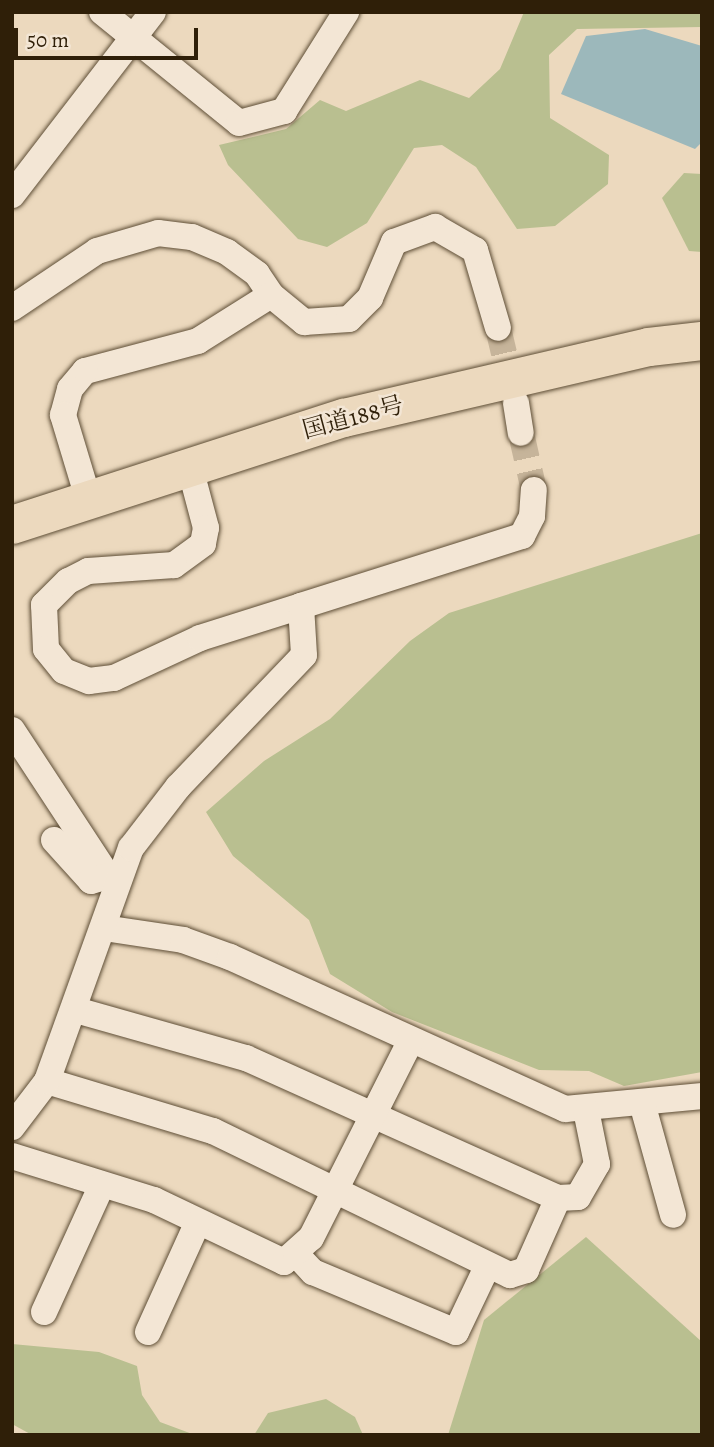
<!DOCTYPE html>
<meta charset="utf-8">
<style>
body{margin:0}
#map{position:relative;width:714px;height:1447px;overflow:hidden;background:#ecd9be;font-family:Alegreya,"Noto Serif JP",serif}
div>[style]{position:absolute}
.green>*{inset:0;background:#b9bf90}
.water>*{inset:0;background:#9cb8bb}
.minor-tunnel>*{height:26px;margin-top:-13px;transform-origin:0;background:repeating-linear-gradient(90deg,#c6b49a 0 26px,transparent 0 39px)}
.roads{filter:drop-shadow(0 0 2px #5e4e36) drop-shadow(0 0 2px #5e4e36)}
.minor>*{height:26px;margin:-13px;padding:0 13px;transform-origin:13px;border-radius:13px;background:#f3e6d5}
.trunk>*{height:38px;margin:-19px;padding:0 19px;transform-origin:19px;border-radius:19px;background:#ecd9be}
span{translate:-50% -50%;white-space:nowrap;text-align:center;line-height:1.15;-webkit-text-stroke:5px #f3e6d5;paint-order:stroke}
.street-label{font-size:24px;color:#2f1f08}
.frame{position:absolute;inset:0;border:14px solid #2f1f08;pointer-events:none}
.scale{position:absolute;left:14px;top:28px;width:184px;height:32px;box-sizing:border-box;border:4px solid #2f1f08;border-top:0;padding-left:9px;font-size:21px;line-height:24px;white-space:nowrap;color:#2f1f08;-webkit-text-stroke:5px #f3e6d5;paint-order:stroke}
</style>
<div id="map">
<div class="green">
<i style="clip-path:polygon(524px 12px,702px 12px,702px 27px,577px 29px,549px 55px,550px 118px,609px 155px,608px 184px,555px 226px,517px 229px,476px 167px,442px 145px,414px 148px,367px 223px,327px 247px,298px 239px,228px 165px,219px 145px,286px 129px,320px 100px,346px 111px,420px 80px,469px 98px,500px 69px)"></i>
<i style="clip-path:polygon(684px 173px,702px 174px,702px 252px,689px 251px,662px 198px)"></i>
<i style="clip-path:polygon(702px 533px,702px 1072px,624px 1086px,589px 1071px,539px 1070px,392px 1012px,330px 974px,309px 920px,233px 856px,206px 812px,264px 761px,330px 719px,410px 641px,449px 613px)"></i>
<i style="clip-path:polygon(586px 1237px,702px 1342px,702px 1435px,448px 1435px,484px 1320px)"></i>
<i style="clip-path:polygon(12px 1344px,99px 1352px,137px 1366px,142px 1395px,160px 1422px,195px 1435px,32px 1435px,12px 1424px)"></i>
<i style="clip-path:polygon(326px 1399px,355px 1417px,363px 1435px,254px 1435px,268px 1413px)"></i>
</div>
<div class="water">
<i style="clip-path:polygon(645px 29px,702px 46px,702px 142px,695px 149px,561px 94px,586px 36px)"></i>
</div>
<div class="minor-tunnel">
<i style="left:498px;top:328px;width:69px;rotate:76.6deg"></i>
<i style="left:521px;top:433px;width:58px;rotate:77.2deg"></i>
</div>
<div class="roads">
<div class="minor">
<i style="left:102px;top:12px;width:176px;rotate:39deg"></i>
<i style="left:239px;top:123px;width:47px;rotate:-14.9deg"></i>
<i style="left:284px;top:111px;width:117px;rotate:-57.9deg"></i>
<i style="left:12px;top:195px;width:231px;rotate:-52.4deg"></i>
<i style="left:271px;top:295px;width:43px;rotate:39.3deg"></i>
<i style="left:304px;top:322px;width:45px;rotate:-3.8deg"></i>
<i style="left:349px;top:319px;width:30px;rotate:-45deg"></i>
<i style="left:370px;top:298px;width:61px;rotate:-66.8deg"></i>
<i style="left:394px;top:242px;width:44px;rotate:-20.1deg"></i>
<i style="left:435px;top:227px;width:46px;rotate:29.9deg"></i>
<i style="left:475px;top:250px;width:81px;rotate:73.6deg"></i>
<i style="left:12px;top:308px;width:102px;rotate:-33.8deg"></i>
<i style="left:97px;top:251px;width:64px;rotate:-16.4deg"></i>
<i style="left:158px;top:233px;width:34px;rotate:7deg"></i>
<i style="left:192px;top:237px;width:38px;rotate:23deg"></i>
<i style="left:227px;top:252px;width:37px;rotate:36deg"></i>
<i style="left:257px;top:274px;width:25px;rotate:56deg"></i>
<i style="left:271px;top:295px;width:86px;rotate:147.8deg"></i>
<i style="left:198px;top:341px;width:117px;rotate:165.1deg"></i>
<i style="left:85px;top:371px;width:23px;rotate:130deg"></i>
<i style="left:70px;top:389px;width:27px;rotate:105deg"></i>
<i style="left:63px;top:415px;width:87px;rotate:73.2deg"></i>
<i style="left:516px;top:403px;width:30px;rotate:81deg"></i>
<i style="left:189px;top:464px;width:66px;rotate:75.1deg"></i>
<i style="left:206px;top:528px;width:16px;rotate:101deg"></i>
<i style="left:203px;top:544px;width:36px;rotate:144deg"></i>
<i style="left:174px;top:565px;width:86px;rotate:176deg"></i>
<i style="left:88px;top:571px;width:22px;rotate:153deg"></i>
<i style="left:68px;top:581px;width:34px;rotate:135deg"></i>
<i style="left:44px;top:605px;width:44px;rotate:87.4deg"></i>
<i style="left:46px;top:649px;width:28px;rotate:51deg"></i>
<i style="left:64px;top:671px;width:27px;rotate:22deg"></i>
<i style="left:89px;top:681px;width:25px;rotate:-7deg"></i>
<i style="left:114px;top:678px;width:95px;rotate:-24.9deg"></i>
<i style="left:200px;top:638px;width:106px;rotate:-17.6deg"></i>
<i style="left:12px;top:730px;width:175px;rotate:56.7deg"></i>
<i style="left:108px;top:876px;width:10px;rotate:29deg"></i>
<i style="left:54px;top:840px;width:55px;rotate:47.9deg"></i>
<i style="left:91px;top:881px;width:18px;rotate:-16deg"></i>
<i style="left:104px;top:928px;width:80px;rotate:8.6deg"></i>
<i style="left:183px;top:940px;width:50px;rotate:19.9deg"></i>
<i style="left:230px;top:957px;width:368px;rotate:24.4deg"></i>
<i style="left:565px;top:1109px;width:138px;rotate:-5.4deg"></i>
<i style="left:76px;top:1010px;width:177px;rotate:15.8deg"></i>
<i style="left:246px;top:1058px;width:342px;rotate:24.2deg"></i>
<i style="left:558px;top:1198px;width:20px;rotate:-3deg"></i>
<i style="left:578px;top:1197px;width:38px;rotate:-60deg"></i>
<i style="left:597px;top:1164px;width:55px;rotate:-101.5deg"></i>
<i style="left:47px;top:1081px;width:173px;rotate:16.8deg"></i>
<i style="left:213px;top:1131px;width:330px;rotate:25.9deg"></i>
<i style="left:510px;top:1275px;width:17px;rotate:-17deg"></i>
<i style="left:526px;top:1270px;width:79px;rotate:-66deg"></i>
<i style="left:642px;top:1103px;width:116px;rotate:74.5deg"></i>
<i style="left:12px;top:1127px;width:58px;rotate:-52.7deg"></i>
<i style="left:47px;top:1081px;width:248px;rotate:-70.2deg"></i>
<i style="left:131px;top:848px;width:77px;rotate:-52.4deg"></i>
<i style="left:178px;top:787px;width:182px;rotate:-46.3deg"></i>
<i style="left:304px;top:655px;width:49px;rotate:-93.5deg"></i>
<i style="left:301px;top:606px;width:232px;rotate:-17.6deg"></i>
<i style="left:522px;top:536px;width:22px;rotate:-63deg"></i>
<i style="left:532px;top:516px;width:26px;rotate:-86deg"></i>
<i style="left:12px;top:1156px;width:149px;rotate:17.2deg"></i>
<i style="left:154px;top:1200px;width:144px;rotate:25.5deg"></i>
<i style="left:284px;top:1262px;width:36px;rotate:-42deg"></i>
<i style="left:311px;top:1238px;width:222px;rotate:-63.2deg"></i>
<i style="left:296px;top:1254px;width:25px;rotate:47deg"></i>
<i style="left:313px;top:1272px;width:155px;rotate:22.8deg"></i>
<i style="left:456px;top:1332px;width:74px;rotate:-64.5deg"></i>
<i style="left:44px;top:1312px;width:140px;rotate:-65.5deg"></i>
<i style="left:148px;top:1332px;width:119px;rotate:-65.6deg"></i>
</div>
<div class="trunk">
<i style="left:12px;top:525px;width:349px;rotate:-17.9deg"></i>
<i style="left:344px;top:418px;width:313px;rotate:-13.1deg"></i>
<i style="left:649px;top:347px;width:53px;rotate:-6.5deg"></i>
</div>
</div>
<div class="street-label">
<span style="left:353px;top:418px;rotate:-15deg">国道188号</span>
</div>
<div class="frame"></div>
<div class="scale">50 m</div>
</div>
